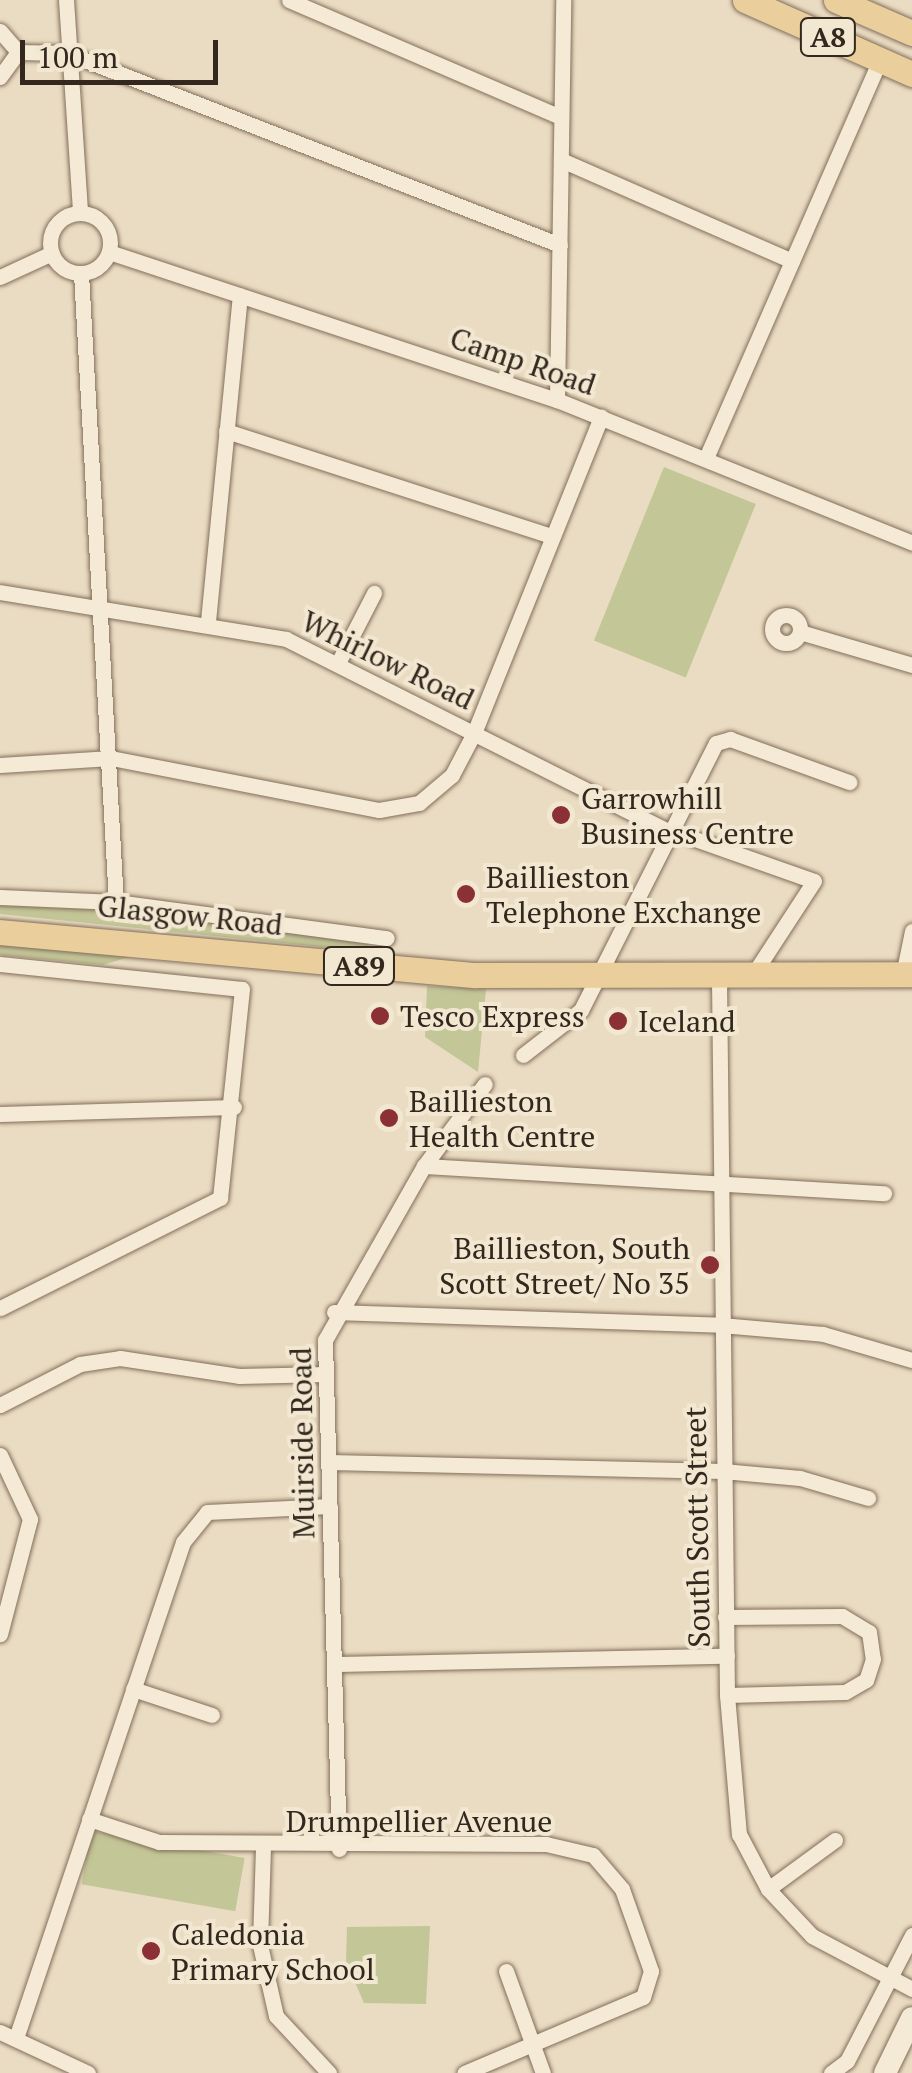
<!DOCTYPE html>
<style>
body{margin:0}
#map{position:relative;width:912px;height:2073px;overflow:hidden;background:#eadcc2;font-family:"PT Serif",serif}
div>[style]{position:absolute}
.green>*{inset:0;background:#c3c697;transform-origin:0 0}
.roads{filter:drop-shadow(0 0 2px #826e5b) drop-shadow(0 0 2px #826e5b)}
.street>*{height:15px;margin:-7.5px;padding:0 7.5px;transform-origin:7.5px;border-radius:7.5px;background:#f5ead5}
.street>.ring{margin:-7.5px;padding:0;box-sizing:content-box;background:none;border:15px solid #f5ead5;border-radius:50%}
.secondary>*{height:22px;margin:-11px;padding:0 11px;transform-origin:11px;border-radius:11px;background:#f5ead5}
.primary>*{height:25px;margin:-12.5px;padding:0 12.5px;transform-origin:12.5px;border-radius:12.5px;background:#eacf9d}
.dots>*{width:28px;height:28px;translate:-50% -50%;box-sizing:border-box;border:5px solid #f2e7d1;border-radius:50%}
span{translate:-50% -50%;white-space:nowrap;text-align:center;line-height:1.15;-webkit-text-stroke:8px #f2e7d1;paint-order:stroke}
.shield-label span{padding:2px 8px;background:#f2e7d1;border:2px solid;border-radius:8px;-webkit-text-stroke-width:0}
.shield-label{font-size:28px;color:#33271e;font-weight:700}
.street-label{font-size:30px;color:#33271e}
.poi-label{font-size:30px;color:#33271e}
.left{translate:0 -50%;text-align:left}
.right{translate:-100% -50%;text-align:right}
.scale{position:absolute;left:20px;top:40px;width:198px;height:45px;box-sizing:border-box;border:5px solid #33271e;border-top:0;padding-left:12px;font-size:30px;line-height:35px;white-space:nowrap;color:#33271e;-webkit-text-stroke:8px #f2e7d1;paint-order:stroke}
</style>
<div id="map">
<div class="green">
<i style="left:664px;top:467px;width:99px;height:187px;rotate:22deg"></i>
<i style="clip-path:polygon(26px 902px,365px 937px,371px 952px,0 914px,0 903px)"></i>
<i style="clip-path:polygon(53px 944px,142px 953px,103px 965px,0 955px,0 945px)"></i>
<i style="clip-path:polygon(427px 986px,486px 989px,478px 1072px,425px 1037px)"></i>
<i style="left:91px;top:1831px;width:156px;height:54px;rotate:10deg"></i>
<i style="clip-path:polygon(430px 1926px,426px 2004px,364px 2003px,346px 1962px,347px 1927px)"></i>
</div>
<div class="roads">
<div class="street">
<i style="left:66px;top:0;width:213px;rotate:86.2deg"></i>
<i style="left:289px;top:0;width:296px;rotate:23.3deg"></i>
<i style="left:0;top:31px;width:28px;rotate:49deg"></i>
<i style="left:18px;top:52px;width:31px;rotate:126deg"></i>
<i style="left:18px;top:52px;width:49px;rotate:1.2deg"></i>
<i style="left:67px;top:53px;width:529px;rotate:21.28deg"></i>
<i style="left:561px;top:160px;width:252px;rotate:23.6deg"></i>
<i class="ring" style="left:50px;top:213px;width:45px;height:45px"></i>
<i style="left:109px;top:252px;width:472px;rotate:18.3deg"></i>
<i style="left:557px;top:400px;width:383px;rotate:21.9deg"></i>
<i style="left:81px;top:273px;width:630px;rotate:86.82deg"></i>
<i style="left:0;top:277px;width:57px;rotate:-24.8deg"></i>
<i style="left:557px;top:400px;width:400px;rotate:-89.1deg"></i>
<i style="left:226px;top:431px;width:342px;rotate:17.9deg"></i>
<i style="left:706px;top:458px;width:435px;rotate:-66.4deg"></i>
<i style="left:0;top:592px;width:290px;rotate:9.3deg"></i>
<i style="left:286px;top:639px;width:431px;rotate:26.7deg"></i>
<i class="ring" style="left:772px;top:615px;width:13px;height:13px"></i>
<i style="left:208px;top:621px;width:327px;rotate:-84.4deg"></i>
<i style="left:800px;top:632px;width:117px;rotate:16.4deg"></i>
<i style="left:338px;top:663px;width:79px;rotate:-62.8deg"></i>
<i style="left:0;top:765px;width:111px;rotate:-3.6deg"></i>
<i style="left:111px;top:758px;width:273px;rotate:11deg"></i>
<i style="left:379px;top:810px;width:41px;rotate:-9.9deg"></i>
<i style="left:419px;top:803px;width:43px;rotate:-40.3deg"></i>
<i style="left:452px;top:775px;width:47px;rotate:-62.4deg"></i>
<i style="left:474px;top:733px;width:341px;rotate:-68.1deg"></i>
<i style="left:692px;top:838px;width:129px;rotate:19.4deg"></i>
<i style="left:814px;top:881px;width:117px;rotate:123.1deg"></i>
<i style="left:0;top:897px;width:116px;rotate:2.5deg"></i>
<i style="left:116px;top:902px;width:273px;rotate:7.6deg"></i>
<i style="left:0;top:964px;width:243px;rotate:5.9deg"></i>
<i style="left:242px;top:989px;width:210px;rotate:96deg"></i>
<i style="left:220px;top:1198px;width:246px;rotate:153.4deg"></i>
<i style="left:903px;top:975px;width:45px;rotate:-78.4deg"></i>
<i style="left:719px;top:979px;width:716px;rotate:89.36deg"></i>
<i style="left:727px;top:1695px;width:140px;rotate:85.1deg"></i>
<i style="left:739px;top:1834px;width:62px;rotate:62.2deg"></i>
<i style="left:768px;top:1889px;width:64px;rotate:46.9deg"></i>
<i style="left:812px;top:1936px;width:113px;rotate:27.9deg"></i>
<i style="left:523px;top:1055px;width:73px;rotate:-37.8deg"></i>
<i style="left:581px;top:1010px;width:299px;rotate:-63.2deg"></i>
<i style="left:716px;top:743px;width:15px;rotate:-16deg"></i>
<i style="left:730px;top:739px;width:127px;rotate:19.9deg"></i>
<i style="left:0;top:1114px;width:234px;rotate:-1.7deg"></i>
<i style="left:424px;top:1166px;width:461px;rotate:3.4deg"></i>
<i style="left:334px;top:1312px;width:387px;rotate:1.9deg"></i>
<i style="left:721px;top:1325px;width:102px;rotate:5deg"></i>
<i style="left:823px;top:1334px;width:93px;rotate:16.3deg"></i>
<i style="left:0;top:1405px;width:90px;rotate:-27.1deg"></i>
<i style="left:80px;top:1364px;width:40px;rotate:-8.5deg"></i>
<i style="left:120px;top:1358px;width:120px;rotate:8.6deg"></i>
<i style="left:239px;top:1376px;width:87px;rotate:-1.3deg"></i>
<i style="left:0;top:1455px;width:71px;rotate:64.9deg"></i>
<i style="left:30px;top:1519px;width:119px;rotate:104.6deg"></i>
<i style="left:329px;top:1462px;width:394px;rotate:1.3deg"></i>
<i style="left:723px;top:1471px;width:77px;rotate:5.2deg"></i>
<i style="left:800px;top:1478px;width:71px;rotate:16.4deg"></i>
<i style="left:725px;top:1617px;width:117px;rotate:-0.5deg"></i>
<i style="left:842px;top:1616px;width:31px;rotate:31deg"></i>
<i style="left:869px;top:1632px;width:27px;rotate:82deg"></i>
<i style="left:873px;top:1659px;width:22px;rotate:108deg"></i>
<i style="left:866px;top:1680px;width:24px;rotate:150deg"></i>
<i style="left:845px;top:1692px;width:118px;rotate:178.5deg"></i>
<i style="left:334px;top:1664px;width:393px;rotate:-1.2deg"></i>
<i style="left:133px;top:1689px;width:83px;rotate:18.2deg"></i>
<i style="left:89px;top:1819px;width:74px;rotate:18.2deg"></i>
<i style="left:159px;top:1842px;width:387px;rotate:0.3deg"></i>
<i style="left:546px;top:1844px;width:48px;rotate:13.2deg"></i>
<i style="left:593px;top:1855px;width:45px;rotate:49.5deg"></i>
<i style="left:622px;top:1889px;width:87px;rotate:70.5deg"></i>
<i style="left:651px;top:1971px;width:27px;rotate:107deg"></i>
<i style="left:643px;top:1997px;width:194px;rotate:157deg"></i>
<i style="left:263px;top:1847px;width:98px;rotate:91.8deg"></i>
<i style="left:260px;top:1945px;width:73px;rotate:77.3deg"></i>
<i style="left:276px;top:2016px;width:78px;rotate:47.1deg"></i>
<i style="left:339px;top:1849px;width:509px;rotate:-91.58deg"></i>
<i style="left:325px;top:1340px;width:200px;rotate:-60.4deg"></i>
<i style="left:424px;top:1166px;width:102px;rotate:-53.4deg"></i>
<i style="left:768px;top:1889px;width:83px;rotate:-36.2deg"></i>
<i style="left:506px;top:1971px;width:109px;rotate:70.1deg"></i>
<i style="left:0;top:2032px;width:97px;rotate:25deg"></i>
<i style="left:16px;top:2038px;width:523px;rotate:-71.39deg"></i>
<i style="left:183px;top:1542px;width:38px;rotate:-51deg"></i>
<i style="left:207px;top:1512px;width:123px;rotate:-2.8deg"></i>
<i style="left:831px;top:2073px;width:20px;rotate:-37deg"></i>
<i style="left:847px;top:2061px;width:142px;rotate:-62.7deg"></i>
</div>
<div class="secondary">
<i style="left:885px;top:2073px;width:61px;rotate:-63.9deg"></i>
</div>
<div class="primary">
<i style="left:745px;top:0;width:183px;rotate:23.9deg"></i>
<i style="left:836px;top:0;width:83px;rotate:23.5deg"></i>
<i style="left:0;top:932px;width:476px;rotate:5.2deg"></i>
<i style="left:474px;top:975px;width:438px;rotate:-0.1deg"></i>
</div>
</div>
<div class="dots">
<i style="left:561px;top:815px;background:#8b3035"></i>
<i style="left:466px;top:894px;background:#8b3035"></i>
<i style="left:380px;top:1016px;background:#8b3035"></i>
<i style="left:618px;top:1021px;background:#8b3035"></i>
<i style="left:389px;top:1118px;background:#8b3035"></i>
<i style="left:710px;top:1265px;background:#8b3035"></i>
<i style="left:151px;top:1951px;background:#8b3035"></i>
</div>
<div class="shield-label">
<span style="left:828px;top:37px">A8</span>
<span style="left:359px;top:966px">A89</span>
</div>
<div class="street-label">
<span style="left:523px;top:361px;rotate:19deg">Camp Road</span>
<span style="left:388px;top:660px;rotate:26deg">Whirlow Road</span>
<span style="left:190px;top:915px;rotate:6deg">Glasgow Road</span>
<span style="left:302px;top:1443px;rotate:-91deg">Muirside Road</span>
<span style="left:697px;top:1527px;rotate:-91deg">South Scott Street</span>
<span style="left:419px;top:1821px">Drumpellier Avenue</span>
</div>
<div class="poi-label">
<span class="left" style="left:581px;top:815px">Garrowhill<br>Business Centre</span>
<span class="left" style="left:486px;top:894px">Baillieston<br>Telephone Exchange</span>
<span class="left" style="left:400px;top:1016px">Tesco Express</span>
<span class="left" style="left:638px;top:1021px">Iceland</span>
<span class="left" style="left:409px;top:1118px">Baillieston<br>Health Centre</span>
<span class="right" style="left:690px;top:1265px">Baillieston, South<br>Scott Street/ No 35</span>
<span class="left" style="left:171px;top:1951px">Caledonia<br>Primary School</span>
</div>
<div class="scale">100 m</div>
</div>
